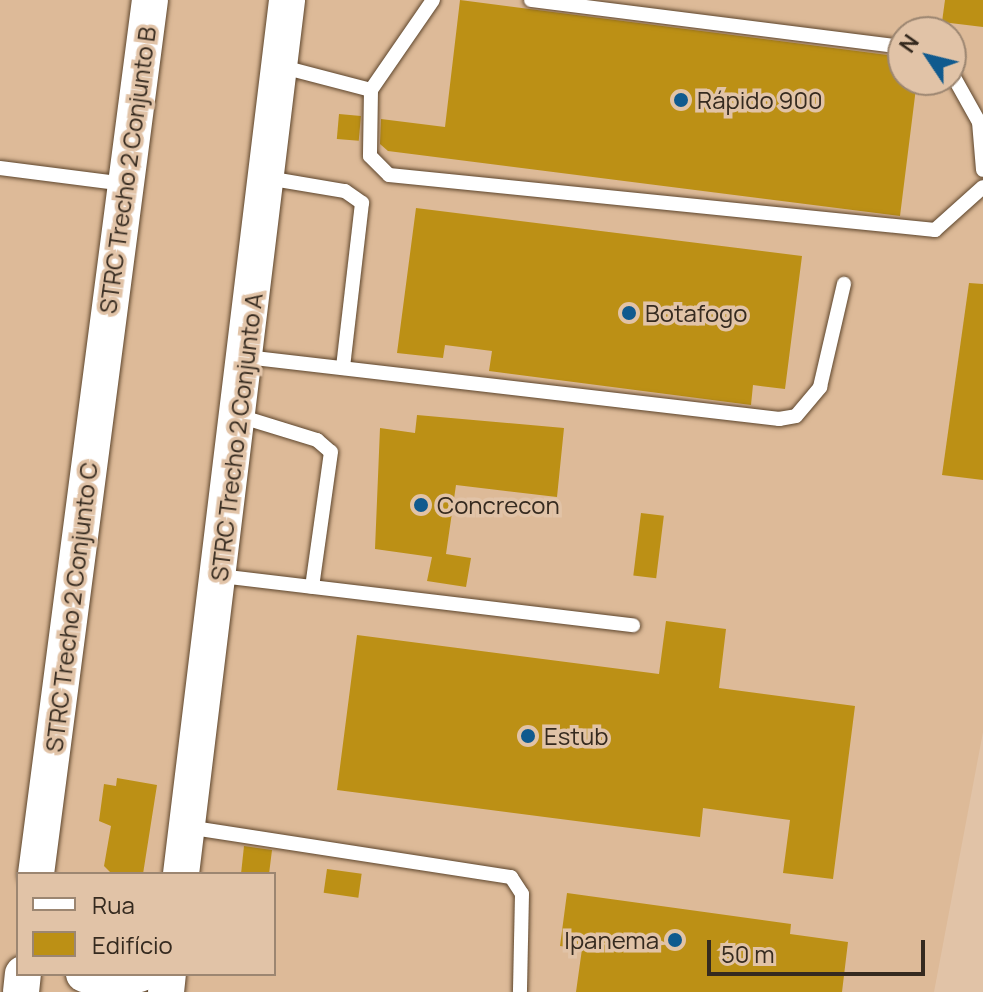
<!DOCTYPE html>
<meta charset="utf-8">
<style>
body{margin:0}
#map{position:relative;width:983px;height:992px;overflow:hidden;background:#e1c3a7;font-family:Manrope,sans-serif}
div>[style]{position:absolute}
.built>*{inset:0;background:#ddba98}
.building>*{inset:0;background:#bc9015;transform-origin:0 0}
.roads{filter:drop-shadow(0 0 2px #5d452c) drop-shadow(0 0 2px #5d452c)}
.service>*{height:14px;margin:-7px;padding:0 7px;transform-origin:7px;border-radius:7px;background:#fff}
.tertiary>*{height:36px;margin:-18px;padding:0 18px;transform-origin:18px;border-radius:18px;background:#fff}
.dots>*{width:22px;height:22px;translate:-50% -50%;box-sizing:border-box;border:4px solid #e1c3a7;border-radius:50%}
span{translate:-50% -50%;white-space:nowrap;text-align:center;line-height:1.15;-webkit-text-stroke:7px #e1c3a7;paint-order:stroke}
.poi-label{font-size:24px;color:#352a1f}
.left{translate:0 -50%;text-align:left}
.right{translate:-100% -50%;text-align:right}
.street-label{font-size:24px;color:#352a1f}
.legend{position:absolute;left:16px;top:872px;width:260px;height:104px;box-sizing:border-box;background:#e1c3a7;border:2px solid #9c8671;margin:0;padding:10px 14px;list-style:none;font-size:24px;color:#352a1f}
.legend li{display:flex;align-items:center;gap:16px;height:40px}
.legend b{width:40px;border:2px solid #9c8671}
.north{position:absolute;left:887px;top:16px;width:80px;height:80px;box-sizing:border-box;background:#e1c3a7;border:2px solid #9c8671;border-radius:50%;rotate:305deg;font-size:22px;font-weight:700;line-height:32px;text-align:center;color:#352a1f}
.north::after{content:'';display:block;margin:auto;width:28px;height:36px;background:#105a8e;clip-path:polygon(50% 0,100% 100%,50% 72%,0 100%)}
.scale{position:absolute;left:707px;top:940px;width:218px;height:36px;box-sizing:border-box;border:4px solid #352a1f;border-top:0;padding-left:10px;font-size:24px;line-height:28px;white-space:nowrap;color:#352a1f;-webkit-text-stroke:6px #e1c3a7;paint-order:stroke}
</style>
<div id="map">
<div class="built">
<i style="clip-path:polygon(evenodd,0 0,983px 0,983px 732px,934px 992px,0 992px,0 0,903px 32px,951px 32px,951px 80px,903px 80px,903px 32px,0 0,18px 874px,274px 874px,274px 974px,18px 974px,18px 874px)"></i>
</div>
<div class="building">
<i style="clip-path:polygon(460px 0,903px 57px,903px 80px,917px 80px,900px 216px,388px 151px,380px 144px,381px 119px,445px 127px)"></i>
<i style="clip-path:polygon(945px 0,983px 0,983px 27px,942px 22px)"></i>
<i style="left:339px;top:114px;width:22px;height:25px;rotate:5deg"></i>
<i style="clip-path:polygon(416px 208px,802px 256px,785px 389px,753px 385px,751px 405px,489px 371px,492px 351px,445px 345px,443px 358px,397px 353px)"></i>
<i style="clip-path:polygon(969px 283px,983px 284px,983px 480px,942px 475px)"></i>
<i style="clip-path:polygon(417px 415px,564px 428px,557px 497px,456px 485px,446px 554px,471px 558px,466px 587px,427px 581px,432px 557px,375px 549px,380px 428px,415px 433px)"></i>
<i style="left:641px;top:513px;width:23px;height:63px;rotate:7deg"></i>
<i style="clip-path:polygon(666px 621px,726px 629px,719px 688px,855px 706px,833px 879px,783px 873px,790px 820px,703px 808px,700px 837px,337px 790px,357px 635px,659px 674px)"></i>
<i style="clip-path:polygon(117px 778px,157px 785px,143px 874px,112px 874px,104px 866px,111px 826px,99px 821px,104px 784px,116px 786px)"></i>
<i style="clip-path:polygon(244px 846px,272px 850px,269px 874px,241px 874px)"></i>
<i style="left:327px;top:869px;width:35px;height:24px;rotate:8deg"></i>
<i style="clip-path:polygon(567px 893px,791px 924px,790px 934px,848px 942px,842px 992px,576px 992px,582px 949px,560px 946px)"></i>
</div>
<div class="roads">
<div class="service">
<i style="left:433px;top:0;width:109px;rotate:124.6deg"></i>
<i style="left:371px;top:90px;width:66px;rotate:90.9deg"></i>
<i style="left:370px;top:156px;width:27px;rotate:45deg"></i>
<i style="left:389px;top:175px;width:549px;rotate:5.75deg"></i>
<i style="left:935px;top:230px;width:64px;rotate:-41.9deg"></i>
<i style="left:531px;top:0;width:375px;rotate:7.2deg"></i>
<i style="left:279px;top:66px;width:95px;rotate:14.6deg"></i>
<i style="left:951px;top:72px;width:57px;rotate:60.8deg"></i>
<i style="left:979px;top:122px;width:48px;rotate:85.2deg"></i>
<i style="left:0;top:168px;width:126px;rotate:7.3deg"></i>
<i style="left:267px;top:178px;width:79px;rotate:9.5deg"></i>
<i style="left:345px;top:191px;width:21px;rotate:35deg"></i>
<i style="left:362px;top:203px;width:166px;rotate:96.6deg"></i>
<i style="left:246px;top:357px;width:537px;rotate:6.63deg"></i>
<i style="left:779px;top:419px;width:17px;rotate:-10deg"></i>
<i style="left:796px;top:416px;width:38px;rotate:-50deg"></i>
<i style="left:820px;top:387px;width:106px;rotate:-76.9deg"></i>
<i style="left:239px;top:416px;width:82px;rotate:17.1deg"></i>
<i style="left:317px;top:440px;width:18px;rotate:41deg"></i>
<i style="left:331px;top:452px;width:136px;rotate:98deg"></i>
<i style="left:220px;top:576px;width:416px;rotate:6.8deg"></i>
<i style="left:187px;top:827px;width:328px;rotate:8.8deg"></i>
<i style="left:511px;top:877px;width:20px;rotate:57deg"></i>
<i style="left:522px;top:894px;width:98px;rotate:91.2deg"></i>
</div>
<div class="tertiary">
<i style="left:36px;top:874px;width:881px;rotate:-82.57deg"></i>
<i style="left:181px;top:874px;width:880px;rotate:-83.08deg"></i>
<i style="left:84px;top:974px;width:30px;rotate:15deg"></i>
<i style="left:113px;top:982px;width:28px;rotate:-17deg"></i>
<i style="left:21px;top:992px;width:18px;rotate:-84deg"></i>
<i style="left:166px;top:992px;width:18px;rotate:-84deg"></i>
</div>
</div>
<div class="dots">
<i style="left:681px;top:100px;background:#105a8e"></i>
<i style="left:629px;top:313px;background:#105a8e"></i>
<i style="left:421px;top:505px;background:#105a8e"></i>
<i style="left:528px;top:736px;background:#105a8e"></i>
<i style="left:675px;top:940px;background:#105a8e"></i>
</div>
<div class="poi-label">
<span class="left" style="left:697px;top:100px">Rápido 900</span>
<span class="left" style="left:645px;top:313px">Botafogo</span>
<span class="left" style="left:437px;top:505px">Concrecon</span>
<span class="left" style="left:544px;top:736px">Estub</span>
<span class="right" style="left:659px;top:940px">Ipanema</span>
</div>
<div class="street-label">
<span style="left:127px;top:170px;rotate:-82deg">STRC Trecho 2 Conjunto B</span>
<span style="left:236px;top:437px;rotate:-83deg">STRC Trecho 2 Conjunto A</span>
<span style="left:71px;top:607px;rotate:-83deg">STRC Trecho 2 Conjunto C</span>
</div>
<ul class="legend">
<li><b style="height:10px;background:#fff"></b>Rua</li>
<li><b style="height:22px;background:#bc9015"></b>Edifício</li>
</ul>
<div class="north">N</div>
<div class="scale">50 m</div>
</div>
